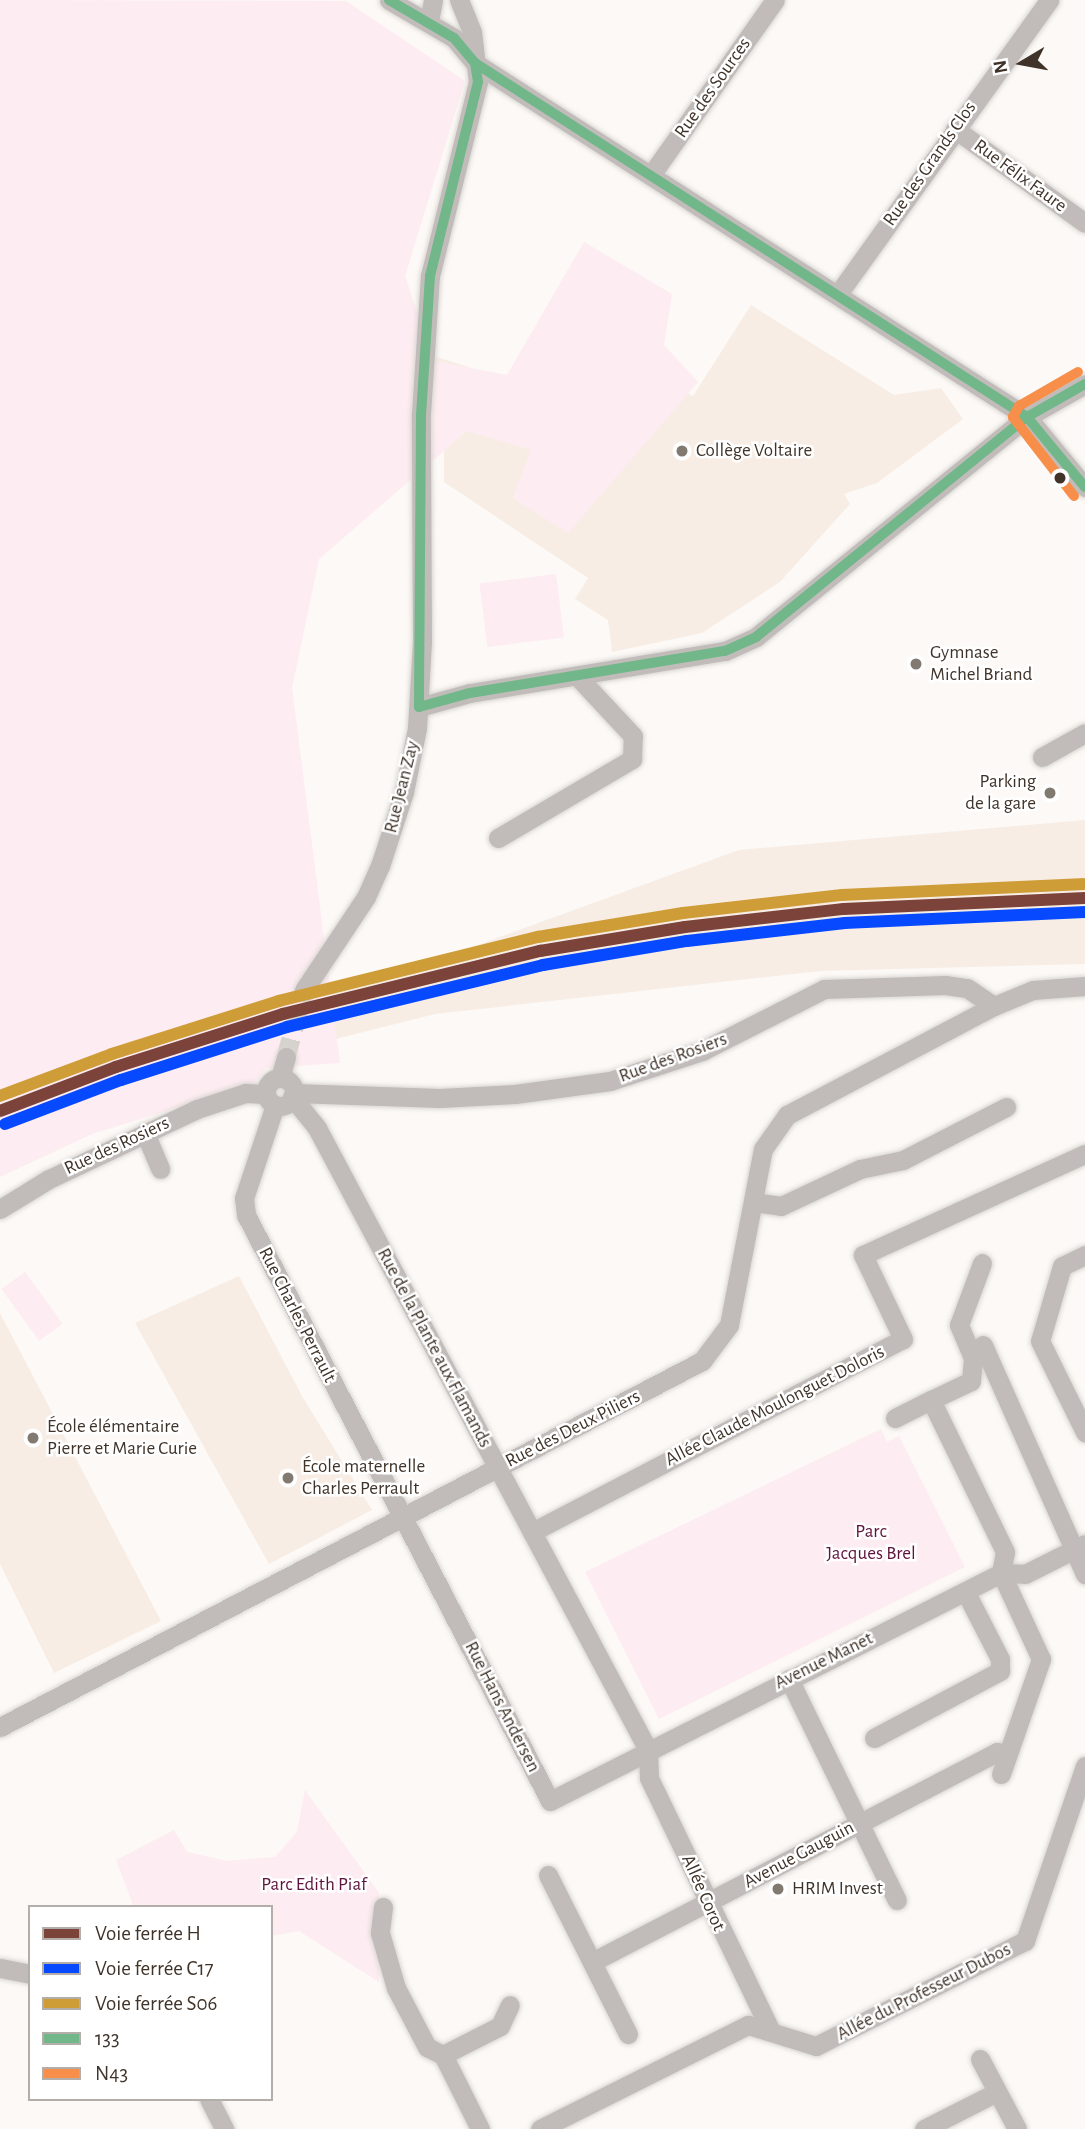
<!DOCTYPE html>
<meta charset="utf-8">
<style>
body{margin:0}
#map{position:relative;width:1085px;height:2129px;overflow:hidden;background:#fcf9f6;font-family:"Alegreya Sans",sans-serif}
div>[style]{position:absolute}
.built>*{inset:0;background:#f7ede5}
.green>*{inset:0;background:#fdecf1;transform-origin:0 0}
.minor-tunnel>*{height:19px;margin-top:-9.5px;transform-origin:0;background:repeating-linear-gradient(90deg,#d6d2cd 0 19px,transparent 0 29px)}
.roads{filter:drop-shadow(0 0 2px #d9d6d2) drop-shadow(0 0 2px #d9d6d2)}
.minor>*{height:19px;margin:-9.5px;padding:0 9.5px;transform-origin:9.5px;border-radius:9.5px;background:#c1bcba}
.minor>.ring{margin:-9.5px;padding:0;box-sizing:content-box;background:none;border:19px solid #c1bcba;border-radius:50%}
.rail>*{height:8px;margin-top:-4px;transform-origin:0;background:repeating-linear-gradient(90deg,#fff 0 16px,#bbb6b4 0 32px);box-sizing:border-box;border-block:2px solid #bbb6b4}
.bus-1>*{height:10px;margin:-5px;padding:0 5px;transform-origin:5px;border-radius:5px;background:#72b78a}
.bus-2>*{height:10px;margin:-5px;padding:0 5px;transform-origin:5px;border-radius:5px;background:#f78f4b}
.rail-1>*{height:12px;margin:-6px;padding:0 6px;transform-origin:6px;border-radius:6px;background:#7b4339}
.rail-2>*{height:12px;margin:-6px;padding:0 6px;transform-origin:6px;border-radius:6px;background:#0749ff}
.rail-3>*{height:12px;margin:-6px;padding:0 6px;transform-origin:6px;border-radius:6px;background:#cf9d38}
.dots>*{width:19px;height:19px;translate:-50% -50%;box-sizing:border-box;border:4px solid #fff;border-radius:50%}
span{translate:-50% -50%;white-space:nowrap;text-align:center;line-height:1.15;-webkit-text-stroke:5px #fff;paint-order:stroke}
.street-label{font-size:19px;color:#40342a}
.poi-label{font-size:19px;color:#40342a}
.left{translate:0 -50%;text-align:left}
.right{translate:-100% -50%;text-align:right}
.park-label{font-size:19px;color:#5f143d}
.legend{position:absolute;left:28px;top:1905px;width:245px;height:196px;box-sizing:border-box;background:#fff;border:2px solid #b3aeaa;margin:0;padding:9px 12px;list-style:none;font-size:21px;color:#40342a}
.legend li{display:flex;align-items:center;gap:14px;height:35px}
.legend b{width:35px;border:2px solid #b3aeaa}
.north{position:absolute;left:987px;top:28px;width:70px;height:70px;-webkit-text-stroke:5px #fff;paint-order:stroke;rotate:260deg;font-size:19px;font-weight:700;line-height:28px;text-align:center;color:#40342a}
.north::after{content:'';display:block;margin:auto;width:24px;height:32px;background:#40342a;clip-path:polygon(50% 0,100% 100%,50% 72%,0 100%)}
</style>
<div id="map">
<div class="built">
<i style="clip-path:polygon(751px 305px,894px 395px,941px 388px,963px 419px,877px 483px,844px 494px,850px 504px,780px 582px,702px 633px,612px 652px,608px 620px,575px 599px,588px 578px,444px 482px,444px 390px,434px 356px,620px 416px,635px 363px,693px 396px)"></i>
<i style="clip-path:polygon(1085px 820px,1085px 964px,821px 971px,435px 1014px,176px 1079px,181px 1023px,434px 961px,739px 850px)"></i>
<i style="clip-path:polygon(239px 1276px,302px 1396px,372px 1510px,269px 1564px,135px 1323px)"></i>
<i style="clip-path:polygon(0 1313px,161px 1621px,54px 1673px,0 1564px)"></i>
</div>
<div class="green">
<i style="clip-path:polygon(0 0,346px 1px,465px 81px,405px 276px,434px 361px,507px 375px,584px 242px,672px 294px,664px 345px,698px 382px,568px 533px,513px 498px,531px 450px,467px 431px,319px 559px,292px 688px,340px 1063px,266px 1068px,253px 1084px,92px 1134px,0 1177px)"></i>
<i style="left:556px;top:574px;width:64px;height:77px;rotate:83deg"></i>
<i style="left:25px;top:1272px;width:64px;height:29px;rotate:54deg"></i>
<i style="clip-path:polygon(881px 1429px,887px 1442px,899px 1436px,965px 1567px,659px 1719px,585px 1572px)"></i>
<i style="clip-path:polygon(305px 1790px,379px 1893px,379px 1982px,299px 1931px,271px 1936px,271px 1907px,134px 1907px,116px 1860px,174px 1830px,187px 1852px,227px 1861px,275px 1857px,297px 1832px)"></i>
</div>
<div class="minor-tunnel">
<i style="left:286px;top:1057px;width:69px;rotate:-75deg"></i>
</div>
<div class="roads">
<div class="minor">
<i style="left:389px;top:0;width:75px;rotate:30.3deg"></i>
<i style="left:454px;top:38px;width:33px;rotate:50deg"></i>
<i style="left:475px;top:63px;width:656px;rotate:32.67deg"></i>
<i style="left:1027px;top:417px;width:91px;rotate:50.4deg"></i>
<i style="left:429px;top:21px;width:21px;rotate:-79deg"></i>
<i style="left:955px;top:129px;width:160px;rotate:35.9deg"></i>
<i style="left:651px;top:175px;width:214px;rotate:-54.7deg"></i>
<i style="left:838px;top:294px;width:362px;rotate:-54.3deg"></i>
<i style="left:419px;top:707px;width:53px;rotate:-15.4deg"></i>
<i style="left:470px;top:693px;width:258px;rotate:-9.4deg"></i>
<i style="left:725px;top:651px;width:34px;rotate:-24deg"></i>
<i style="left:756px;top:637px;width:349px;rotate:-39.1deg"></i>
<i style="left:1027px;top:417px;width:67px;rotate:-29.6deg"></i>
<i style="left:1042px;top:757px;width:49px;rotate:-29.2deg"></i>
<i style="left:498px;top:838px;width:156px;rotate:-30.5deg"></i>
<i style="left:632px;top:759px;width:23px;rotate:-88deg"></i>
<i style="left:633px;top:736px;width:81px;rotate:-133deg"></i>
<i style="left:304px;top:990px;width:112px;rotate:-56.3deg"></i>
<i style="left:366px;top:897px;width:34px;rotate:-66deg"></i>
<i style="left:380px;top:866px;width:78px;rotate:-72deg"></i>
<i style="left:404px;top:792px;width:65px;rotate:-78.5deg"></i>
<i style="left:417px;top:728px;width:86px;rotate:-86.7deg"></i>
<i style="left:422px;top:642px;width:228px;rotate:-90.3deg"></i>
<i style="left:421px;top:414px;width:138px;rotate:-86.3deg"></i>
<i style="left:430px;top:276px;width:200px;rotate:-76.1deg"></i>
<i style="left:478px;top:82px;width:50px;rotate:-96.8deg"></i>
<i style="left:472px;top:32px;width:35px;rotate:-112deg"></i>
<i style="left:280px;top:1078px;width:22px;rotate:-74deg"></i>
<i class="ring" style="left:266px;top:1078px;width:9px;height:9px"></i>
<i style="left:294px;top:1093px;width:146px;rotate:2deg"></i>
<i style="left:440px;top:1098px;width:75px;rotate:-3.1deg"></i>
<i style="left:515px;top:1094px;width:96px;rotate:-7.8deg"></i>
<i style="left:610px;top:1081px;width:97px;rotate:-18.1deg"></i>
<i style="left:702px;top:1051px;width:137px;rotate:-26.9deg"></i>
<i style="left:824px;top:989px;width:121px;rotate:-1.9deg"></i>
<i style="left:945px;top:985px;width:22px;rotate:8deg"></i>
<i style="left:967px;top:988px;width:32px;rotate:34deg"></i>
<i style="left:292px;top:1097px;width:40px;rotate:51deg"></i>
<i style="left:317px;top:1128px;width:705px;rotate:61.98deg"></i>
<i style="left:648px;top:1750px;width:28px;rotate:88deg"></i>
<i style="left:649px;top:1778px;width:281px;rotate:64.3deg"></i>
<i style="left:275px;top:1105px;width:98px;rotate:108.4deg"></i>
<i style="left:244px;top:1198px;width:17px;rotate:83deg"></i>
<i style="left:246px;top:1215px;width:660px;rotate:62.58deg"></i>
<i style="left:550px;top:1801px;width:505px;rotate:-26.82deg"></i>
<i style="left:1001px;top:1573px;width:24px;rotate:2deg"></i>
<i style="left:1025px;top:1574px;width:67px;rotate:-26.6deg"></i>
<i style="left:145px;top:1133px;width:39px;rotate:67deg"></i>
<i style="left:753px;top:1202px;width:28px;rotate:8deg"></i>
<i style="left:781px;top:1206px;width:87px;rotate:-25.1deg"></i>
<i style="left:860px;top:1169px;width:44px;rotate:-11.8deg"></i>
<i style="left:903px;top:1160px;width:116px;rotate:-27.2deg"></i>
<i style="left:0;top:1209px;width:57px;rotate:-31.5deg"></i>
<i style="left:49px;top:1179px;width:164px;rotate:-25.3deg"></i>
<i style="left:197px;top:1109px;width:51px;rotate:-18.4deg"></i>
<i style="left:245px;top:1093px;width:21px;rotate:3deg"></i>
<i style="left:1085px;top:1255px;width:25px;rotate:154deg"></i>
<i style="left:1062px;top:1266px;width:78px;rotate:106.3deg"></i>
<i style="left:1040px;top:1341px;width:102px;rotate:63.7deg"></i>
<i style="left:983px;top:1345px;width:251px;rotate:66deg"></i>
<i style="left:931px;top:1400px;width:44px;rotate:-25.4deg"></i>
<i style="left:971px;top:1381px;width:23px;rotate:-85deg"></i>
<i style="left:973px;top:1358px;width:36px;rotate:-113deg"></i>
<i style="left:959px;top:1325px;width:66px;rotate:-69.6deg"></i>
<i style="left:895px;top:1418px;width:40px;rotate:-26.6deg"></i>
<i style="left:931px;top:1400px;width:169px;rotate:64deg"></i>
<i style="left:1005px;top:1552px;width:21px;rotate:101deg"></i>
<i style="left:532px;top:1532px;width:418px;rotate:-27.5deg"></i>
<i style="left:903px;top:1339px;width:93px;rotate:-115.5deg"></i>
<i style="left:863px;top:1255px;width:244px;rotate:-24.5deg"></i>
<i style="left:789px;top:1679px;width:246px;rotate:64deg"></i>
<i style="left:0;top:1727px;width:792px;rotate:-27.54deg"></i>
<i style="left:702px;top:1361px;width:45px;rotate:-53.1deg"></i>
<i style="left:729px;top:1325px;width:179px;rotate:-79.1deg"></i>
<i style="left:763px;top:1149px;width:42px;rotate:-54.8deg"></i>
<i style="left:787px;top:1115px;width:234px;rotate:-27.8deg"></i>
<i style="left:994px;top:1006px;width:42px;rotate:-22.3deg"></i>
<i style="left:1033px;top:990px;width:52px;rotate:-4.4deg"></i>
<i style="left:874px;top:1738px;width:143px;rotate:-28deg"></i>
<i style="left:1000px;top:1671px;width:12px;rotate:-90deg"></i>
<i style="left:1000px;top:1659px;width:76px;rotate:-117.2deg"></i>
<i style="left:1001px;top:1774px;width:122px;rotate:-70.8deg"></i>
<i style="left:1041px;top:1659px;width:95px;rotate:-114.9deg"></i>
<i style="left:548px;top:1875px;width:178px;rotate:63.3deg"></i>
<i style="left:383px;top:1907px;width:26px;rotate:97deg"></i>
<i style="left:380px;top:1933px;width:57px;rotate:73.8deg"></i>
<i style="left:396px;top:1988px;width:67px;rotate:62.3deg"></i>
<i style="left:427px;top:2047px;width:18px;rotate:27deg"></i>
<i style="left:443px;top:2055px;width:83px;rotate:63.4deg"></i>
<i style="left:592px;top:1962px;width:456px;rotate:-27.4deg"></i>
<i style="left:997px;top:1752px;width:11px;rotate:10deg"></i>
<i style="left:0;top:1968px;width:31px;rotate:11deg"></i>
<i style="left:443px;top:2055px;width:64px;rotate:-27deg"></i>
<i style="left:500px;top:2026px;width:23px;rotate:-65deg"></i>
<i style="left:980px;top:2059px;width:79px;rotate:62.1deg"></i>
<i style="left:209px;top:2099px;width:34px;rotate:63deg"></i>
<i style="left:540px;top:2129px;width:233px;rotate:-26.6deg"></i>
<i style="left:748px;top:2025px;width:71px;rotate:17.2deg"></i>
<i style="left:816px;top:2046px;width:234px;rotate:-26.7deg"></i>
<i style="left:1025px;top:1941px;width:185px;rotate:-71.1deg"></i>
<i style="left:924px;top:2129px;width:82px;rotate:-26.9deg"></i>
</div>
</div>
<div class="rail">
<i style="left:336px;top:1016px;width:272px;rotate:-13.4deg"></i>
</div>
<div class="bus-1">
<i style="left:389px;top:0;width:75px;rotate:30.3deg"></i>
<i style="left:454px;top:38px;width:33px;rotate:50deg"></i>
<i style="left:475px;top:63px;width:656px;rotate:32.67deg"></i>
<i style="left:1027px;top:417px;width:91px;rotate:50.4deg"></i>
<i style="left:475px;top:63px;width:19px;rotate:81deg"></i>
<i style="left:478px;top:82px;width:200px;rotate:103.9deg"></i>
<i style="left:430px;top:276px;width:138px;rotate:93.7deg"></i>
<i style="left:421px;top:414px;width:293px;rotate:90.4deg"></i>
<i style="left:419px;top:707px;width:53px;rotate:-15.4deg"></i>
<i style="left:470px;top:693px;width:258px;rotate:-9.4deg"></i>
<i style="left:725px;top:651px;width:34px;rotate:-24deg"></i>
<i style="left:756px;top:637px;width:349px;rotate:-39.1deg"></i>
<i style="left:1027px;top:417px;width:67px;rotate:-29.6deg"></i>
</div>
<div class="bus-2">
<i style="left:1074px;top:496px;width:100px;rotate:-127.7deg"></i>
<i style="left:1013px;top:417px;width:13px;rotate:-61deg"></i>
<i style="left:1019px;top:406px;width:68px;rotate:-30deg"></i>
</div>
<div class="rail-1">
<i style="left:0;top:1111px;width:124px;rotate:-20.8deg"></i>
<i style="left:116px;top:1067px;width:175px;rotate:-17.6deg"></i>
<i style="left:283px;top:1014px;width:265px;rotate:-13.8deg"></i>
<i style="left:540px;top:951px;width:147px;rotate:-9.4deg"></i>
<i style="left:685px;top:927px;width:160px;rotate:-6.5deg"></i>
<i style="left:844px;top:909px;width:241px;rotate:-2.6deg"></i>
</div>
<div class="rail-2">
<i style="left:5px;top:1124px;width:124px;rotate:-20.8deg"></i>
<i style="left:121px;top:1080px;width:174px;rotate:-17.7deg"></i>
<i style="left:287px;top:1027px;width:263px;rotate:-13.6deg"></i>
<i style="left:543px;top:965px;width:146px;rotate:-9.5deg"></i>
<i style="left:687px;top:941px;width:159px;rotate:-6.5deg"></i>
<i style="left:845px;top:923px;width:240px;rotate:-2.6deg"></i>
</div>
<div class="rail-3">
<i style="left:0;top:1096px;width:120px;rotate:-20.6deg"></i>
<i style="left:112px;top:1054px;width:175px;rotate:-17.6deg"></i>
<i style="left:279px;top:1001px;width:267px;rotate:-13.9deg"></i>
<i style="left:538px;top:937px;width:147px;rotate:-9.4deg"></i>
<i style="left:683px;top:913px;width:160px;rotate:-6.5deg"></i>
<i style="left:842px;top:895px;width:242px;rotate:-2.6deg"></i>
</div>
<div class="dots">
<i style="left:682px;top:451px;background:#827971"></i>
<i style="left:1060px;top:478px;background:#40342a"></i>
<i style="left:916px;top:664px;background:#827971"></i>
<i style="left:1050px;top:793px;background:#827971"></i>
<i style="left:33px;top:1438px;background:#827971"></i>
<i style="left:288px;top:1478px;background:#827971"></i>
<i style="left:778px;top:1889px;background:#827971"></i>
</div>
<div class="street-label">
<span style="left:713px;top:88px;rotate:-55deg">Rue des Sources</span>
<span style="left:930px;top:164px;rotate:-55deg">Rue des Grands Clos</span>
<span style="left:1020px;top:176px;rotate:36deg">Rue Félix Faure</span>
<span style="left:402px;top:787px;rotate:-76deg">Rue Jean Zay</span>
<span style="left:673px;top:1058px;rotate:-20deg">Rue des Rosiers</span>
<span style="left:117px;top:1146px;rotate:-25deg">Rue des Rosiers</span>
<span style="left:297px;top:1315px;rotate:63deg">Rue Charles Perrault</span>
<span style="left:434px;top:1348px;rotate:62deg">Rue de la Plante aux Flamands</span>
<span style="left:775px;top:1406px;rotate:-27deg">Allée Claude Moulonguet Doloris</span>
<span style="left:573px;top:1429px;rotate:-27deg">Rue des Deux Piliers</span>
<span style="left:824px;top:1661px;rotate:-26deg">Avenue Manet</span>
<span style="left:502px;top:1707px;rotate:63deg">Rue Hans Andersen</span>
<span style="left:799px;top:1855px;rotate:-28deg">Avenue Gauguin</span>
<span style="left:703px;top:1893px;rotate:66deg">Allée Corot</span>
<span style="left:924px;top:1992px;rotate:-27deg">Allée du Professeur Dubos</span>
</div>
<div class="poi-label">
<span class="left" style="left:696px;top:451px">Collège Voltaire</span>
<span class="left" style="left:930px;top:664px">Gymnase<br>Michel Briand</span>
<span class="right" style="left:1036px;top:793px">Parking<br>de la gare</span>
<span class="left" style="left:47px;top:1438px">École élémentaire<br>Pierre et Marie Curie</span>
<span class="left" style="left:302px;top:1478px">École maternelle<br>Charles Perrault</span>
<span class="left" style="left:792px;top:1889px">HRIM Invest</span>
</div>
<div class="park-label">
<span style="left:871px;top:1543px">Parc<br>Jacques Brel</span>
<span style="left:314px;top:1885px">Parc Edith Piaf</span>
</div>
<ul class="legend">
<li><b style="height:9px;background:#7b4339"></b>Voie ferrée H</li>
<li><b style="height:9px;background:#0749ff"></b>Voie ferrée C17</li>
<li><b style="height:9px;background:#cf9d38"></b>Voie ferrée S06</li>
<li><b style="height:9px;background:#72b78a"></b>133</li>
<li><b style="height:9px;background:#f78f4b"></b>N43</li>
</ul>
<div class="north">N</div>
</div>
